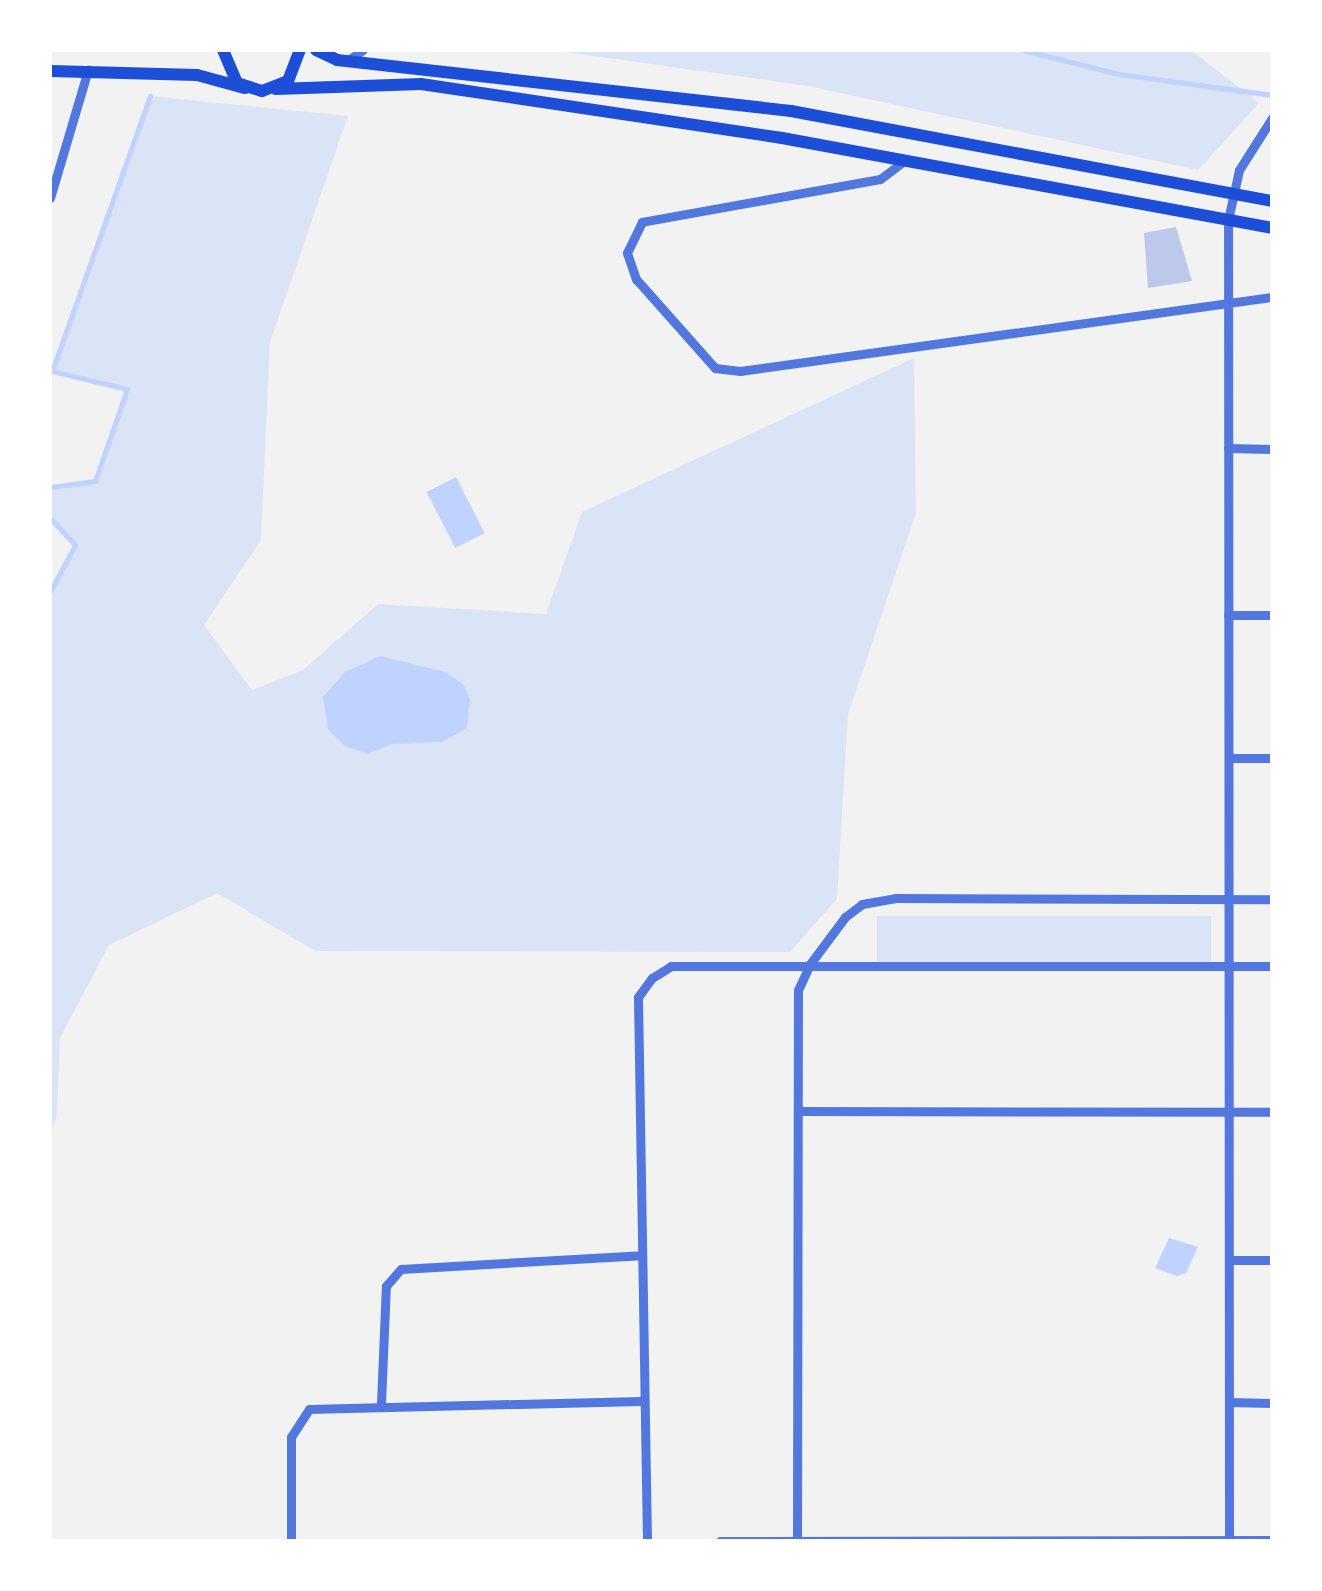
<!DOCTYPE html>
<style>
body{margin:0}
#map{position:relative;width:1322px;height:1591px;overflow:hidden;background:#f2f2f2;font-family:"Noto Sans",sans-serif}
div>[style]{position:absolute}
.green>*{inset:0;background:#dbe4f7;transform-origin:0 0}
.water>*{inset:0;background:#bfd3fe;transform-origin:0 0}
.stream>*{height:5px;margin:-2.5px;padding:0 2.5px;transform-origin:2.5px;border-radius:2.5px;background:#bfd3fe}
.building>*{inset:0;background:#bdc9ec}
.minor>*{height:9px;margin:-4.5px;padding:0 4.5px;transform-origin:4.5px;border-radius:4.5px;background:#5277de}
.secondary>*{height:12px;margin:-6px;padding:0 6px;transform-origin:6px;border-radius:6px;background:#1d4ed8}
span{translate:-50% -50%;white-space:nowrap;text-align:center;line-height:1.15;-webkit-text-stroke:8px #fff;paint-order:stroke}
.frame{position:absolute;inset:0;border:52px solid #fff;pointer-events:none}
</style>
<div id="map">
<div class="green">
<i style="clip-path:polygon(551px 50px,1191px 50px,1259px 103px,1198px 170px,808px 86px)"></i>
<i style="clip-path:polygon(150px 96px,348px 116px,270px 342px,261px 540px,204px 625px,252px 690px,303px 670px,378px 604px,546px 614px,582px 512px,914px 358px,916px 513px,848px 714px,837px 899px,790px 952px,315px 951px,217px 893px,109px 945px,60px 1038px,57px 1115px,50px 1136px,50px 592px,75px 545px,50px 518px,50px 487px,95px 481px,127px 390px,52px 371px)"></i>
<i style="left:877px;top:916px;width:334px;height:52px"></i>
</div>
<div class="water">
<i style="left:456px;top:477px;width:63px;height:33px;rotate:63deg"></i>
<i style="clip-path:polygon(380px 656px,445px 672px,463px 684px,470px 699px,467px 728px,442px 742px,392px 744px,368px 754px,345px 746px,328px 729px,323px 697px,345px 672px)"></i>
<i style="clip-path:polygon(1169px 1238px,1198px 1247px,1186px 1273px,1177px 1276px,1155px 1268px)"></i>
</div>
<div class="stream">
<i style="left:1023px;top:50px;width:99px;rotate:14deg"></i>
<i style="left:1119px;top:74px;width:154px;rotate:7.8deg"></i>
<i style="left:50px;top:487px;width:45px;rotate:-7.6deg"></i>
<i style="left:95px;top:481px;width:97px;rotate:-70.8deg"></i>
<i style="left:127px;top:389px;width:77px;rotate:-166.5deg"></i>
<i style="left:52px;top:371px;width:292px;rotate:-70.4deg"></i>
<i style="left:50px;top:518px;width:37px;rotate:47deg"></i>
<i style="left:75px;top:545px;width:53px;rotate:118deg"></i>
</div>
<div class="building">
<i style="clip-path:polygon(1176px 227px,1192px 281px,1148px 288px,1144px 233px)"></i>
</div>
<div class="minor">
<i style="left:347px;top:61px;width:19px;rotate:-35deg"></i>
<i style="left:904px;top:161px;width:30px;rotate:143deg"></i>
<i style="left:880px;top:179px;width:242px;rotate:169.8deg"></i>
<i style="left:642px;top:222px;width:34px;rotate:116deg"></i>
<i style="left:627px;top:253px;width:28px;rotate:71deg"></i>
<i style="left:636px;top:279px;width:119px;rotate:48.4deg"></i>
<i style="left:715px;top:368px;width:25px;rotate:7deg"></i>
<i style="left:740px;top:371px;width:537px;rotate:-7.92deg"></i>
<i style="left:50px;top:198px;width:134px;rotate:-73.5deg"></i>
<i style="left:1228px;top:448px;width:44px;rotate:1.3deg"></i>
<i style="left:1228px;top:615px;width:44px"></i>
<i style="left:1229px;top:758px;width:43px"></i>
<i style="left:798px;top:1111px;width:474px;rotate:0.1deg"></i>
<i style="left:1229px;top:1260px;width:43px"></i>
<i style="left:1229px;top:1402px;width:43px;rotate:1.3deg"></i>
<i style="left:381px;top:1403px;width:117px;rotate:-87.6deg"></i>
<i style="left:386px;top:1286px;width:23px;rotate:-49deg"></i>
<i style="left:401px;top:1269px;width:240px;rotate:-3.3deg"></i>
<i style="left:291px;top:1541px;width:104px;rotate:-90deg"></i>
<i style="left:291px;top:1437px;width:33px;rotate:-57deg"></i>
<i style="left:309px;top:1409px;width:332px;rotate:-1.4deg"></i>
<i style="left:647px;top:1541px;width:544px;rotate:-90.95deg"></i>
<i style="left:638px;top:997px;width:24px;rotate:-54deg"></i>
<i style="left:652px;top:978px;width:22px;rotate:-32deg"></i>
<i style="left:671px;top:966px;width:601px"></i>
<i style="left:720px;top:1541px;width:552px;rotate:-0.1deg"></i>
<i style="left:797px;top:1541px;width:551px;rotate:-89.9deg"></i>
<i style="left:798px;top:990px;width:29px;rotate:-65deg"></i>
<i style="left:810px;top:964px;width:59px;rotate:-53.3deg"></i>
<i style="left:845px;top:917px;width:21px;rotate:-37deg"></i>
<i style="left:862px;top:904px;width:34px;rotate:-10deg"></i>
<i style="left:895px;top:898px;width:377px;rotate:0.2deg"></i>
<i style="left:1229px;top:1541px;width:1321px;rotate:-90.04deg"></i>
<i style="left:1228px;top:220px;width:51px;rotate:-77.6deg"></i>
<i style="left:1239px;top:170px;width:62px;rotate:-57.6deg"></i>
</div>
<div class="secondary">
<i style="left:223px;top:50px;width:36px;rotate:67deg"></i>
<i style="left:237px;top:83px;width:26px;rotate:18deg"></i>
<i style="left:262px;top:91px;width:28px;rotate:-21deg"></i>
<i style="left:288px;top:81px;width:33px;rotate:-69deg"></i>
<i style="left:316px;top:50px;width:23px;rotate:25deg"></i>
<i style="left:337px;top:60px;width:457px;rotate:6.4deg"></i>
<i style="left:791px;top:111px;width:489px;rotate:10.6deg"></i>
<i style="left:50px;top:71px;width:147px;rotate:1.6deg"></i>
<i style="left:197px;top:75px;width:50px;rotate:15.2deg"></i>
<i style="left:276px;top:89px;width:145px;rotate:-2deg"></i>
<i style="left:421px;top:84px;width:365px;rotate:8.5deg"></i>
<i style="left:782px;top:138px;width:498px;rotate:10.4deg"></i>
</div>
<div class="frame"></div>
</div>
